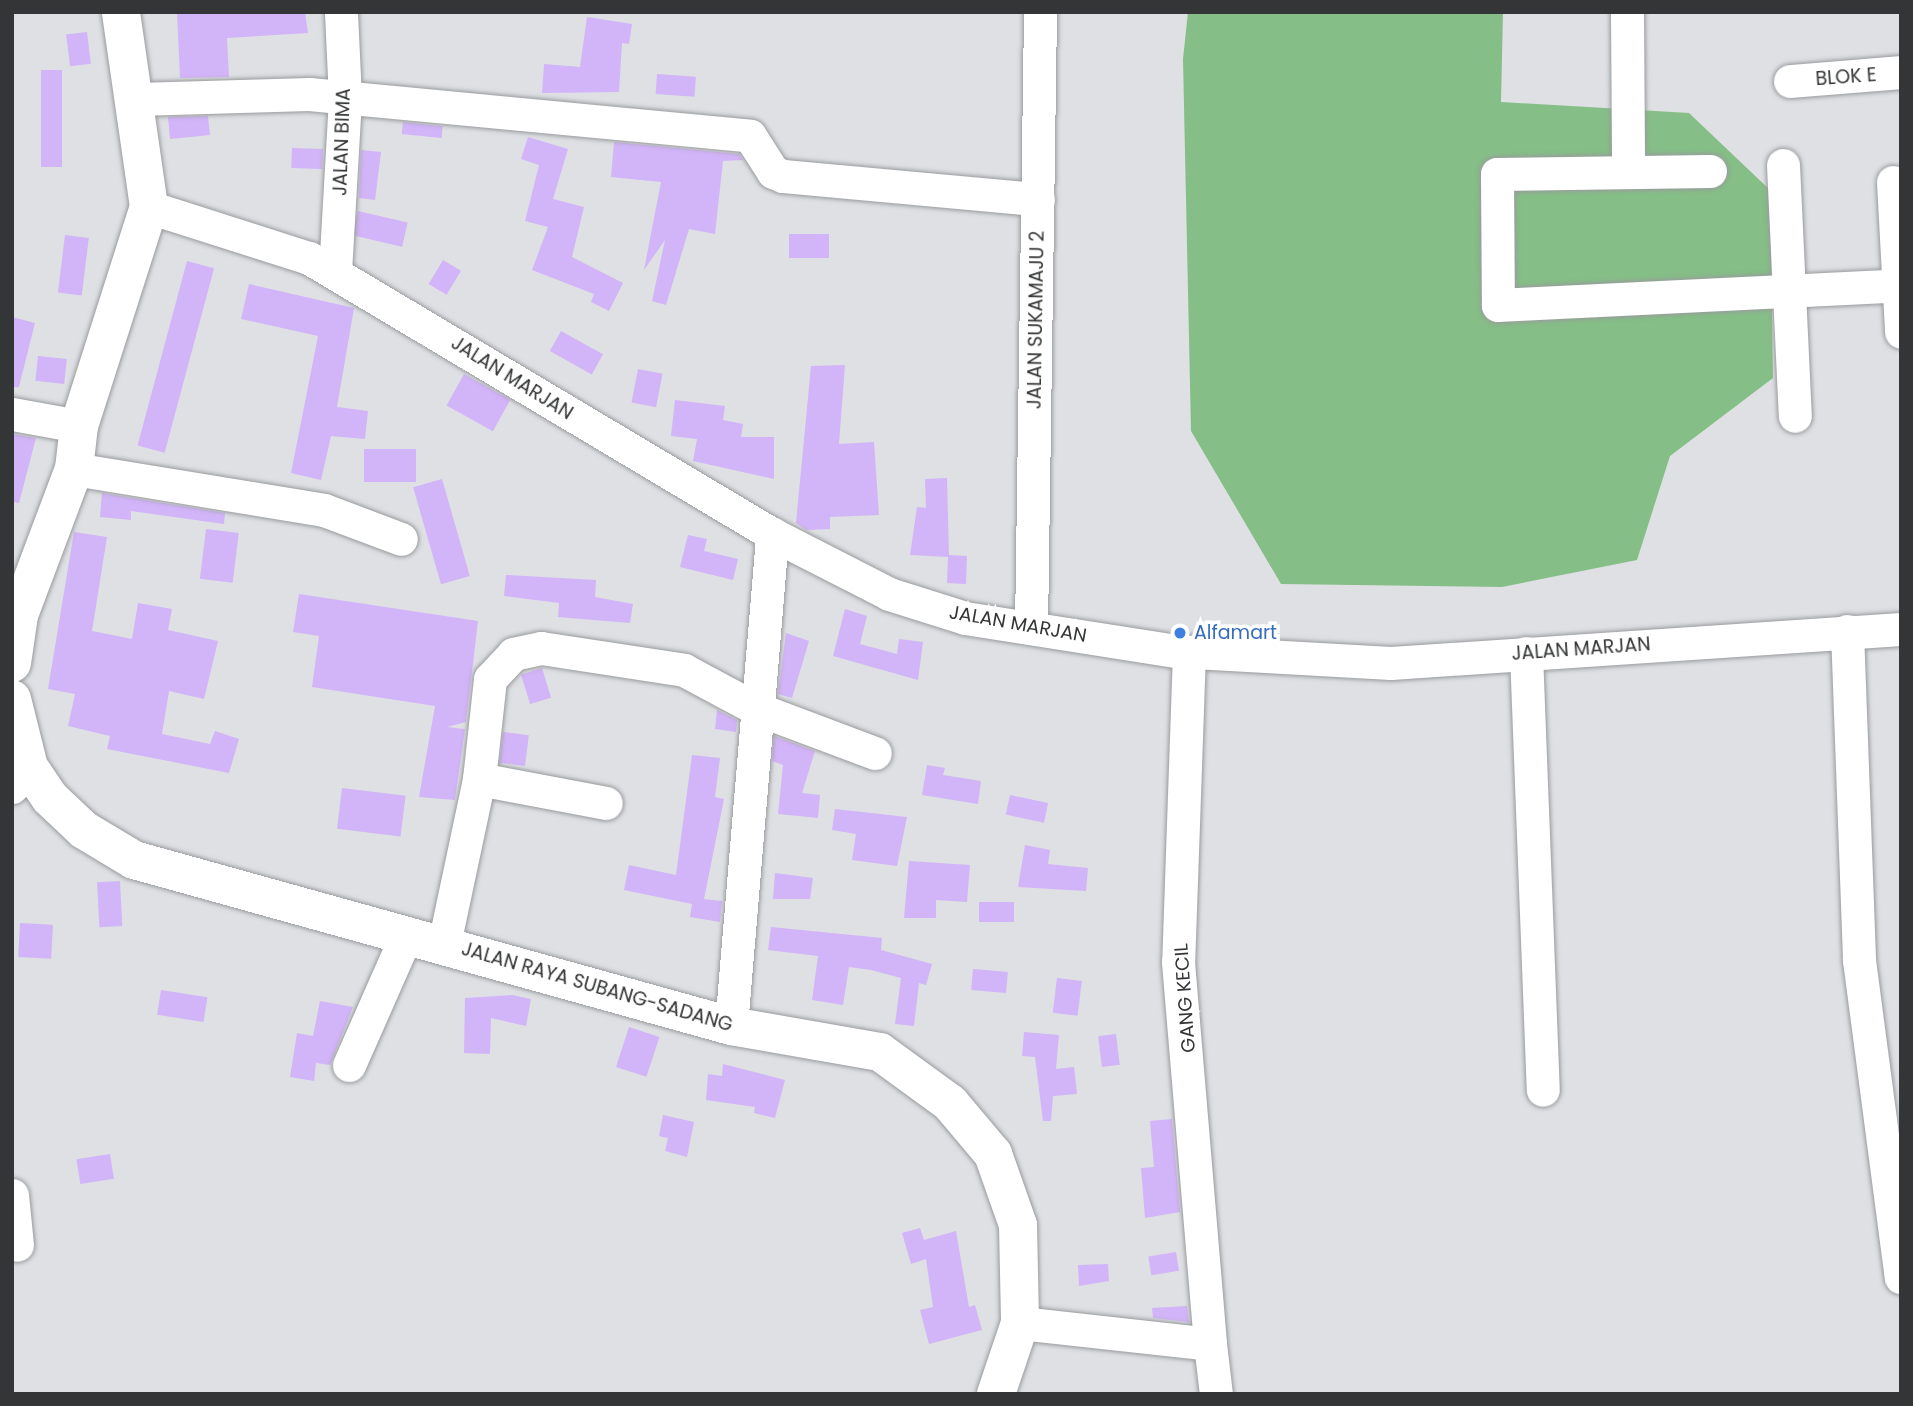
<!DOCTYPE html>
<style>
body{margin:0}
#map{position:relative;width:1913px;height:1406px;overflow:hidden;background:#dee0e3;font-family:Poppins,sans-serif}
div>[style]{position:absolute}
.forest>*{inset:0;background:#85be86}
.building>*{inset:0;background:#d2b4f8;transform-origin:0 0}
.roads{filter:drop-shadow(0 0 2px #999b9e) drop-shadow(0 0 2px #999b9e)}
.minor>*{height:33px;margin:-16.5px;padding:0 16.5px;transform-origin:16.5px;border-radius:16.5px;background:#fff}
.major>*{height:38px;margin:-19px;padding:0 19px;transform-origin:19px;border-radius:19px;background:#fff}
.dots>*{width:19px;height:19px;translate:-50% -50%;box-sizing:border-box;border:4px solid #fff;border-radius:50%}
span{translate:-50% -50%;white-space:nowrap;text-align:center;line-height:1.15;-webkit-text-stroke:7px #fff;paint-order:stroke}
.street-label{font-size:19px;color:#343536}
.shop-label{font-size:19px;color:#366cbe}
.left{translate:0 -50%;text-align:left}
.frame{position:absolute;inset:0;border:14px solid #343536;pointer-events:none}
</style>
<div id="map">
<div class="forest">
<i style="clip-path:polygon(1188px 12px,1503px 12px,1501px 102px,1689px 113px,1770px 190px,1773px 378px,1670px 456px,1637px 560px,1502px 587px,1281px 584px,1191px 431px,1183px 59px)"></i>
</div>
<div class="building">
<i style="clip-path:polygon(177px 12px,305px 12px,308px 33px,227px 38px,229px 77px,180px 78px)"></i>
<i style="clip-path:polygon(587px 17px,632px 24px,629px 44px,622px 43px,619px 92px,542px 93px,544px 64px,580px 67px)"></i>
<i style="left:87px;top:32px;width:32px;height:21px;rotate:83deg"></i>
<i style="left:41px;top:70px;width:21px;height:97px"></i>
<i style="left:657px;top:74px;width:39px;height:20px;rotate:4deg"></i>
<i style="clip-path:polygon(208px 116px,210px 135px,170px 139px,168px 117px)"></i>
<i style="left:403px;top:122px;width:40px;height:12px;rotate:6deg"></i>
<i style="clip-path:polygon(528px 137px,568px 149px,553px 199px,584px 207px,572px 257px,623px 283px,609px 311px,591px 302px,594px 294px,532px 270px,548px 227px,525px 221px,539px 165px,521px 159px)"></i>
<i style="clip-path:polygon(614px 142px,739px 154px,743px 160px,723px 161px,715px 234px,689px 229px,666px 305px,652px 301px,665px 240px,644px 270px,661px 182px,611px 177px)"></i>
<i style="left:292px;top:148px;width:31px;height:20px;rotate:2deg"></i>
<i style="clip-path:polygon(361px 150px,381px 152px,375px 200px,359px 198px)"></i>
<i style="left:358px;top:211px;width:51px;height:25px;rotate:13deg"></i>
<i style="left:789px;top:234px;width:40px;height:24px"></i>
<i style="left:65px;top:235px;width:24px;height:58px;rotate:7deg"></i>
<i style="left:443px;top:260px;width:21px;height:28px;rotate:31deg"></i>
<i style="left:187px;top:261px;width:28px;height:191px;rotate:15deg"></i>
<i style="clip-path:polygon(249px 284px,354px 308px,337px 407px,368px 411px,365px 439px,331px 436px,321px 480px,291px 473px,318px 336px,241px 319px)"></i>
<i style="clip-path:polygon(12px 317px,35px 323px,19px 387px,12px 387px)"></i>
<i style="left:561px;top:331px;width:48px;height:23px;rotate:29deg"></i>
<i style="left:38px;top:356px;width:29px;height:25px;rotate:6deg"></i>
<i style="clip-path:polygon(845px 365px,839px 444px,874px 442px,879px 515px,830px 517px,830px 529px,806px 530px,796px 523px,811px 366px)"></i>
<i style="left:638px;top:369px;width:25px;height:34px;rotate:11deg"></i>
<i style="left:464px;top:374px;width:53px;height:36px;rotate:29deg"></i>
<i style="clip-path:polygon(675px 400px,725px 406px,723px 420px,743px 424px,741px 437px,774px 437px,774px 479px,693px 461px,697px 439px,671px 436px)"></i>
<i style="clip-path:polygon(12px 434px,36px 438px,19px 503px,12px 502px)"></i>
<i style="left:364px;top:449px;width:52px;height:33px"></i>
<i style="clip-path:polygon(947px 478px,949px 555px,967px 556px,966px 584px,947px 583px,948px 557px,910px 555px,917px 507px,926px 508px,925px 479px)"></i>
<i style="left:442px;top:479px;width:101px;height:30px;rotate:74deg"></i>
<i style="clip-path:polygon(102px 493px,225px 513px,224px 524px,131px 511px,131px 520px,100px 517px)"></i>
<i style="left:206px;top:529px;width:33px;height:50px;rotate:7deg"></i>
<i style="clip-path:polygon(74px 532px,107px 537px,92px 631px,132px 639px,138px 603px,172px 609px,168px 630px,218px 641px,204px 699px,169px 691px,162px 734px,210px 744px,215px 731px,239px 739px,229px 773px,107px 749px,110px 736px,68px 726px,75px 694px,48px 689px)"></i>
<i style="clip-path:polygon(688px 535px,707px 539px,704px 551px,738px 559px,733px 580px,680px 567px)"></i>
<i style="clip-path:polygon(506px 575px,596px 580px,595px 597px,633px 604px,630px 623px,558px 617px,559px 603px,504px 596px)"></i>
<i style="clip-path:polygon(299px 594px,478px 621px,466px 722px,447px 727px,465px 729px,455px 800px,419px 797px,435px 706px,312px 687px,319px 636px,293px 632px)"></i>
<i style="clip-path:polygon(845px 609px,867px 616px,860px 644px,897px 654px,899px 639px,923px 642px,918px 680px,833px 656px)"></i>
<i style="clip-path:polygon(786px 633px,809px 641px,792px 698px,778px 694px)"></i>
<i style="left:542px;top:668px;width:31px;height:22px;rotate:73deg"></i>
<i style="clip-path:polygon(717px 710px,737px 720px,736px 732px,715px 729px)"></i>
<i style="left:503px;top:732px;width:26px;height:31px;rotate:7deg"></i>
<i style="clip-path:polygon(774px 736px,815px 751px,802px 793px,820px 795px,818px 818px,778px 814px,783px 765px,772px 761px)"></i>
<i style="clip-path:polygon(692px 755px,720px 758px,715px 797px,724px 799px,704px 899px,722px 901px,720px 922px,690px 917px,692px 904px,624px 890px,629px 865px,676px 875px)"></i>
<i style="clip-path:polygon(927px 765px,945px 768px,943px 775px,981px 781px,978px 804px,922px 795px)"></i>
<i style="left:342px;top:788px;width:64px;height:41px;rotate:7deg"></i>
<i style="left:1010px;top:795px;width:39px;height:20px;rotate:12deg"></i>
<i style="clip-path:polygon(835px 809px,907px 817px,897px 866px,852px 860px,856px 834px,832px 830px)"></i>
<i style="clip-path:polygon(1025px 845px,1050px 850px,1048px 864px,1088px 868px,1086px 891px,1018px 887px)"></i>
<i style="clip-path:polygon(909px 861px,970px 865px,967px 902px,936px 900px,936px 918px,904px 918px)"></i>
<i style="clip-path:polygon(775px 873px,813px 878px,810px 899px,773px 899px)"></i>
<i style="left:120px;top:881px;width:45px;height:23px;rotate:87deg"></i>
<i style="left:979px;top:902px;width:35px;height:20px"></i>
<i style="left:20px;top:923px;width:33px;height:34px;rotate:3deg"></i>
<i style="clip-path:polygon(771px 927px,882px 938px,881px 950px,932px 964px,926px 985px,919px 983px,914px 1026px,895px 1024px,901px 978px,871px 970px,849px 967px,843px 1005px,812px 1000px,818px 956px,768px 950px)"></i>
<i style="left:973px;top:969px;width:35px;height:21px;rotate:5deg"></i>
<i style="left:1057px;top:978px;width:25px;height:35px;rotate:7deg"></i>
<i style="left:161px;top:990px;width:47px;height:25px;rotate:9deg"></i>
<i style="clip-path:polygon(512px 995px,531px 999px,526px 1026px,491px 1018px,490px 1054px,464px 1053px,465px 998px)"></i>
<i style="clip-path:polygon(320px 1001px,353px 1007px,330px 1065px,316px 1063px,314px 1081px,290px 1077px,297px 1033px,313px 1036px)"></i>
<i style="left:629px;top:1027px;width:32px;height:42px;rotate:18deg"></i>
<i style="clip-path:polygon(1024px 1032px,1059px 1035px,1056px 1069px,1074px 1067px,1077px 1094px,1053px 1096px,1051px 1121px,1043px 1121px,1035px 1057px,1022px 1056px)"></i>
<i style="left:1116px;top:1034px;width:31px;height:18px;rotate:83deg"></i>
<i style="clip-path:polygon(723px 1064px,785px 1080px,775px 1118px,754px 1113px,755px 1107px,706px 1100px,708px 1074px,722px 1076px)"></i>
<i style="clip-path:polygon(663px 1115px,694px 1122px,687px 1157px,665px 1151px,668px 1138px,659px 1136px)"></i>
<i style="clip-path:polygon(1172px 1119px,1180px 1212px,1145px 1218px,1141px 1168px,1154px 1167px,1150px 1121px)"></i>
<i style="left:110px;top:1154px;width:25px;height:34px;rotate:81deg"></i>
<i style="clip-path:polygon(920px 1228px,924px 1240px,956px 1231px,969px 1307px,975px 1305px,982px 1330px,929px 1344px,920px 1310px,933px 1307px,926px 1259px,911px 1264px,902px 1233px)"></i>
<i style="left:1176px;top:1252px;width:19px;height:28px;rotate:81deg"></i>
<i style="clip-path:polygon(1108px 1264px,1109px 1281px,1079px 1286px,1078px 1265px)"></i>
<i style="clip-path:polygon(1187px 1306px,1189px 1322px,1153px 1318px,1152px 1308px)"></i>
</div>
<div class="roads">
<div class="minor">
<i style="left:1627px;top:12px;width:158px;rotate:89.6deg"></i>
<i style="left:1790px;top:81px;width:111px;rotate:-4.6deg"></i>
<i style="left:137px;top:99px;width:172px;rotate:-1.7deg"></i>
<i style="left:309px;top:94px;width:443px;rotate:5.4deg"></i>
<i style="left:750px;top:136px;width:43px;rotate:57.4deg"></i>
<i style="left:773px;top:172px;width:11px;rotate:22deg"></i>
<i style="left:783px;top:176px;width:256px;rotate:5.2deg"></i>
<i style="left:1783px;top:165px;width:251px;rotate:87.3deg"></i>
<i style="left:1710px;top:171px;width:213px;rotate:179.2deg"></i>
<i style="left:1497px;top:174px;width:131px;rotate:89.6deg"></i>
<i style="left:1498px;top:305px;width:403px;rotate:-2.8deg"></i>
<i style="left:1893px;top:182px;width:150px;rotate:86.9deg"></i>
<i style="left:149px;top:207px;width:168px;rotate:17.7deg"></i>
<i style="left:309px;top:258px;width:539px;rotate:30.8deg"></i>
<i style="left:772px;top:534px;width:131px;rotate:27.1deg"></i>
<i style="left:889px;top:594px;width:80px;rotate:17.5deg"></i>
<i style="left:965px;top:618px;width:214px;rotate:8.9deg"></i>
<i style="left:1176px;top:651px;width:215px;rotate:3.2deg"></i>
<i style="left:1391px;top:663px;width:511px;rotate:-3.81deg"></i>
<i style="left:335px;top:272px;width:174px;rotate:-86.7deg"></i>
<i style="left:345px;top:98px;width:86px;rotate:-92.7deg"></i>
<i style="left:12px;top:414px;width:68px;rotate:10.2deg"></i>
<i style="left:74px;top:469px;width:253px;rotate:9.3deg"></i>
<i style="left:324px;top:510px;width:82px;rotate:20.6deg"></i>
<i style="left:1031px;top:628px;width:616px;rotate:-89.16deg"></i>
<i style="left:1847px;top:631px;width:329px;rotate:87.9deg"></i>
<i style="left:1859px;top:960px;width:320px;rotate:82.5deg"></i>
<i style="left:1189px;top:652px;width:310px;rotate:92deg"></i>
<i style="left:1178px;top:962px;width:383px;rotate:85.2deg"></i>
<i style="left:1526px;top:653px;width:437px;rotate:87.8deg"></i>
<i style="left:479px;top:779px;width:129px;rotate:10.7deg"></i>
<i style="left:12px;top:787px;width:26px;rotate:-50deg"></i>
<i style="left:444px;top:944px;width:169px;rotate:-78deg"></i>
<i style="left:479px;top:779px;width:101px;rotate:-83.7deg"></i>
<i style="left:490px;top:679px;width:34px;rotate:-47deg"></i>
<i style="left:513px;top:654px;width:29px;rotate:-12deg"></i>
<i style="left:541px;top:648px;width:145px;rotate:8.7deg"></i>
<i style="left:684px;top:670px;width:81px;rotate:28.2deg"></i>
<i style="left:755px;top:708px;width:128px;rotate:20.6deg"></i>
<i style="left:731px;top:1026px;width:494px;rotate:-85.2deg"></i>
<i style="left:349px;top:1065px;width:141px;rotate:-66.2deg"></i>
<i style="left:12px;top:1195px;width:50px;rotate:84.3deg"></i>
<i style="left:1020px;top:1323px;width:191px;rotate:6.3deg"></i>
<i style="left:1210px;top:1344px;width:50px;rotate:83.2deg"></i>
</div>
<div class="major">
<i style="left:12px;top:663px;width:49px;rotate:-81.7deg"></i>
<i style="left:19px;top:615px;width:156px;rotate:-69.4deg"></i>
<i style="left:74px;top:469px;width:43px;rotate:-83.4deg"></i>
<i style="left:79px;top:426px;width:230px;rotate:-72.3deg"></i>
<i style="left:149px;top:207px;width:197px;rotate:-98.2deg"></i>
<i style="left:12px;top:699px;width:70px;rotate:76deg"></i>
<i style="left:29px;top:767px;width:37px;rotate:56deg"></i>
<i style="left:50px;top:798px;width:47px;rotate:43.3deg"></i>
<i style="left:84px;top:830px;width:58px;rotate:31deg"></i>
<i style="left:134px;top:860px;width:620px;rotate:15.54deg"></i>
<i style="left:731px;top:1026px;width:151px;rotate:9.9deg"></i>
<i style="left:880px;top:1052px;width:87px;rotate:36.1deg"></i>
<i style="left:950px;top:1103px;width:67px;rotate:49.9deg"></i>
<i style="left:993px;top:1154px;width:75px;rotate:70.6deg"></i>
<i style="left:1018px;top:1225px;width:98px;rotate:88.8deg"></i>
<i style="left:1020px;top:1323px;width:75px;rotate:108.7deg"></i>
</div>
</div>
<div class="dots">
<i style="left:1180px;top:633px;background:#3f7fe0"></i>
</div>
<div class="street-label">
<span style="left:1846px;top:77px;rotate:-4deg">BLOK E</span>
<span style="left:342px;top:142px;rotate:-88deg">JALAN BIMA</span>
<span style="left:1036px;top:320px;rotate:-89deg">JALAN SUKAMAJU 2</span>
<span style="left:512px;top:378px;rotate:32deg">JALAN MARJAN</span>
<span style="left:1018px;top:624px;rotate:10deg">JALAN MARJAN</span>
<span style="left:1581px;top:649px;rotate:-4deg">JALAN MARJAN</span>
<span style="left:597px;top:987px;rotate:16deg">JALAN RAYA SUBANG-SADANG</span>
<span style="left:1185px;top:998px;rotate:-94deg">GANG KECIL</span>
</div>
<div class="shop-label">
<span class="left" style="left:1194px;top:633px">Alfamart</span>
</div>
<div class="frame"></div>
</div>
